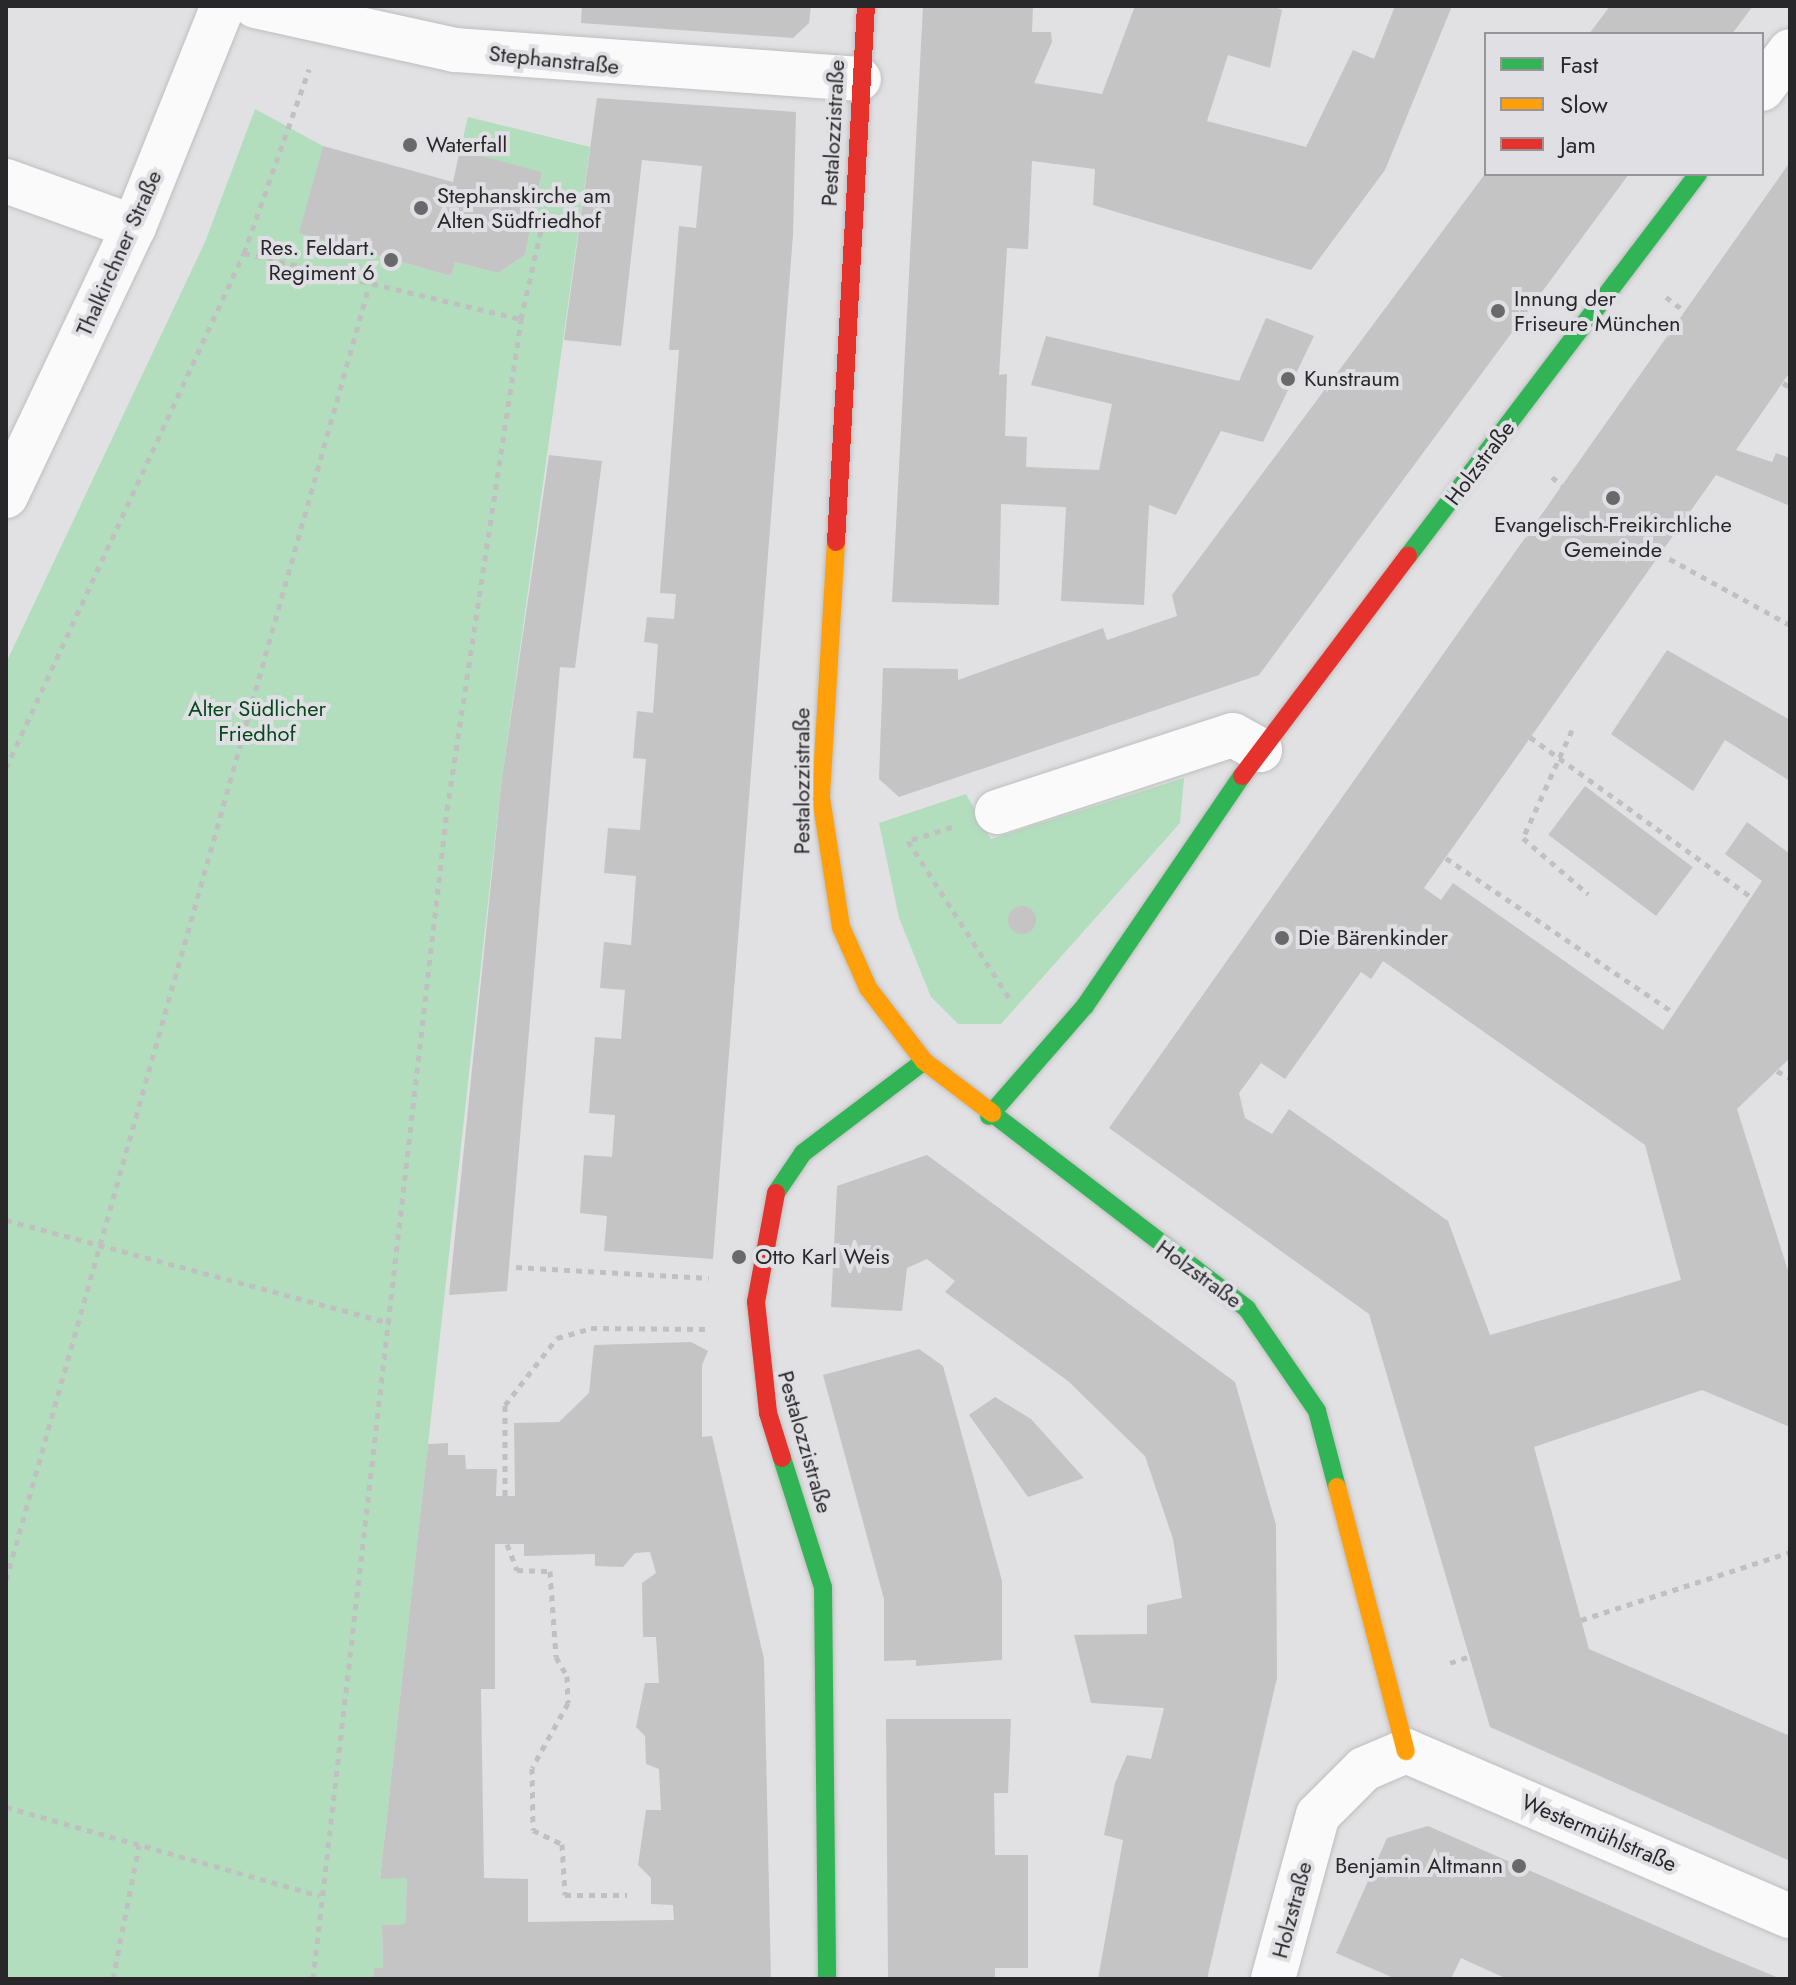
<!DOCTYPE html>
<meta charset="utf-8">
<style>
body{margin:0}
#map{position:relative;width:1796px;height:1985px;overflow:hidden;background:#e1e1e3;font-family:Jost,sans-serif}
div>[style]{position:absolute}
.green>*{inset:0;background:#b2debd}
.building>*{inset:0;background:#c4c4c5;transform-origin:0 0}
.round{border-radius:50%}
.path>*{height:5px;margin-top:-2.5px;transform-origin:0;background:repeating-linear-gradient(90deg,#c0c0c1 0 6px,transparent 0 12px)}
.roads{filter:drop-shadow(0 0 2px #bebebf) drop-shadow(0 0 2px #bebebf)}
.street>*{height:44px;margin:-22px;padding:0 22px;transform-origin:22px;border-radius:22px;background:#fafafb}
.fast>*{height:18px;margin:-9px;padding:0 9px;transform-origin:9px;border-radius:9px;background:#30b455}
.slow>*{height:18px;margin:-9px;padding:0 9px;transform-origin:9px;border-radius:9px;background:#ff9f0a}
.jam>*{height:18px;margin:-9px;padding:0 9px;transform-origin:9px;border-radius:9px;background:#e5322d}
.dots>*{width:22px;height:22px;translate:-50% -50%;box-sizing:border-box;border:4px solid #e0e0e4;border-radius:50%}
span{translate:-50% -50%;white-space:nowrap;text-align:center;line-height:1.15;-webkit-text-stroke:8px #e0e0e4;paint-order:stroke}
.street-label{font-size:22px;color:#28282a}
.poi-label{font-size:22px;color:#28282a}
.left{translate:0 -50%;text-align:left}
.right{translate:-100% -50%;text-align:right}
.park-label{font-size:22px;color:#084720}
.frame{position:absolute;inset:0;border:8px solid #28282a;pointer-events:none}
.legend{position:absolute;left:1484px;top:32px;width:280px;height:144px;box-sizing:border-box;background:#e0e0e4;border:2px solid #96969a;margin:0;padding:10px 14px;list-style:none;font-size:24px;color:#28282a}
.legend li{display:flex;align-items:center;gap:16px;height:40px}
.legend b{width:40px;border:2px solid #96969a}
</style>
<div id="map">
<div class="green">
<i style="clip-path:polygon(255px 109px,323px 146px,300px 233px,451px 276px,455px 262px,498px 273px,525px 255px,542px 173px,460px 150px,468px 117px,590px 147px,501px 785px,380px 1878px,407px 1878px,405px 1924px,382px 1925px,383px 1968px,374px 1968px,373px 1979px,6px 1979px,6px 663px,205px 242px)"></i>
<i style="clip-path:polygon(1184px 778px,1180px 823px,1001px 1024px,958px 1024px,931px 997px,899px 918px,879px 823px,966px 794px,991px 839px)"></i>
</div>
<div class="building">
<i style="clip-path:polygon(582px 6px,811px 6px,809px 23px,793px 38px,581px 23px)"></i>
<i style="clip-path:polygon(923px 6px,1033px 6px,1032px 32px,1051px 32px,1052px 42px,1034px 83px,1102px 94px,1135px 6px,1273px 6px,1282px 10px,1270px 68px,1228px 55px,1207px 121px,1306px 147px,1353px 50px,1374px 59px,1395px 6px,1452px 6px,1385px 170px,1311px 270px,1093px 205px,1095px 169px,1032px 161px,1028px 249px,1007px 248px,999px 375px,1007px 374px,1005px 436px,1027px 437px,1026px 467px,1099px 470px,1112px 404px,1031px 385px,1046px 336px,1239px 381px,1266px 318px,1314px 336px,1263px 442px,1221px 431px,1176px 515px,1149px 505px,1144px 605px,1061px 601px,1066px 507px,1001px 504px,999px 605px,892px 602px)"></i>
<i style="clip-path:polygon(1610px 6px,1753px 6px,1732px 34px,1589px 34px)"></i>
<i style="clip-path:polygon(597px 98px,796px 112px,793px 235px,713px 1259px,604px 1251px,607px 1216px,580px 1213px,584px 1155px,612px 1157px,615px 1115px,589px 1113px,595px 1037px,621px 1039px,625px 990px,600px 988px,604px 942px,631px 945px,636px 876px,604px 873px,608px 828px,640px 830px,646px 759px,633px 758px,637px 711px,653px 713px,658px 644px,644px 642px,647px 617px,674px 619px,676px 594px,660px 593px,679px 350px,669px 350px,679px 226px,696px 228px,702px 166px,642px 160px,621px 346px,564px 340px)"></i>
<i style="clip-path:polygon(323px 146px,453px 182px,460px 150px,542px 172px,525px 255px,498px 273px,455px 262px,451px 276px,299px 233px)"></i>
<i style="clip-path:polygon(evenodd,1790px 162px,1790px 372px,1736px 450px,1772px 462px,1776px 453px,1790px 458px,1790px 506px,1716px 475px,1424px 888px,1441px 900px,1453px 883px,1663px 1030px,1762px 881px,1725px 854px,1747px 822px,1790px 854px,1790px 1058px,1737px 1109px,1790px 1277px,1790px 1427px,1702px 1390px,1534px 1447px,1589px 1649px,1790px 1736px,1790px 1861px,1490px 1727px,1369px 1314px,1109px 1128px,1790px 162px,1383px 961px,1645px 1145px,1681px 1280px,1490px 1335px,1448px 1221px,1289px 1109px,1272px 1134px,1245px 1118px,1239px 1093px,1261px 1063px,1285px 1079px,1361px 972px,1371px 979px,1383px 961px)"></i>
<i style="clip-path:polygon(1485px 174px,1629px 174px,1259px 675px,899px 797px,879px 779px,883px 668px,958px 669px,958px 680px,1103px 628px,1107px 640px,1177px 616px,1172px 595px)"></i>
<i style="clip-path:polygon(549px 455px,602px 461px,575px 668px,560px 667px,507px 1291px,449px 1295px,501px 785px)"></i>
<i style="clip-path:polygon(1667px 650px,1790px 720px,1790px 781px,1725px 740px,1693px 791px,1611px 734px)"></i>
<i style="left:1585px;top:786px;width:135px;height:61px;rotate:37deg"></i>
<i class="round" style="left:1008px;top:906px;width:28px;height:28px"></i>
<i style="clip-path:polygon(927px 1155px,1235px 1382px,1276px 1525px,1277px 1678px,1207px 1979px,1098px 1979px,1123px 1840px,1104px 1835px,1115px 1783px,1127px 1755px,1151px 1759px,1164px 1708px,1091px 1703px,1074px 1635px,1147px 1634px,1147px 1605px,1182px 1598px,1173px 1539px,1145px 1456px,1068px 1381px,945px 1292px,955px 1281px,927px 1259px,907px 1268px,902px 1311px,831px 1307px,837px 1186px)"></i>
<i style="clip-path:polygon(evenodd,691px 1342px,708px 1351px,702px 1365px,702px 1437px,712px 1436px,764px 1659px,771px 1979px,373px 1979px,374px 1968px,383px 1968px,382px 1925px,405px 1924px,407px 1878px,380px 1879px,428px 1444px,448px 1443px,448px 1455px,465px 1455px,466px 1469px,497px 1469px,496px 1496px,515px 1496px,514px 1423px,559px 1422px,589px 1393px,594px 1345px,691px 1342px,495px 1544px,524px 1544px,524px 1556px,595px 1554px,595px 1566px,623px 1567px,635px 1553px,650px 1552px,656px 1573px,642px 1583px,643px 1637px,656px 1637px,659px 1683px,645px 1683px,636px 1727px,645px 1736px,646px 1764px,659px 1769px,661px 1810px,646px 1810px,638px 1865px,651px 1878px,651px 1904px,673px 1905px,674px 1920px,528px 1922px,528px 1879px,484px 1878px,481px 1689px,495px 1689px,495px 1544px)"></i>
<i style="clip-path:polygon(919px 1349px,943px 1366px,1002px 1581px,1002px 1660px,916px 1666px,916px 1660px,884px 1661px,884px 1599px,823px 1375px)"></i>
<i style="clip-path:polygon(995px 1397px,1031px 1419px,1084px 1478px,1028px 1497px,969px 1415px)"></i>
<i style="clip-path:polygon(886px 1719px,1011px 1719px,1008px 1793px,994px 1793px,995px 1855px,1028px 1855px,1028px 1968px,995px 1968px,995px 1979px,888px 1979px)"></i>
<i style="clip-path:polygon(1428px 1826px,1709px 1949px,1781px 1979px,1507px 1979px,1461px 1958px,1451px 1979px,1396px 1979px,1336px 1953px,1387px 1838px)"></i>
</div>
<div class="path">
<i style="left:244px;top:253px;width:285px;rotate:13.4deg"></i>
<i style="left:1666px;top:297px;width:26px;rotate:37deg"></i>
<i style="left:1783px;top:383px;width:8px;rotate:30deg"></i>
<i style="left:1552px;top:477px;width:13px;rotate:39deg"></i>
<i style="left:1659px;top:553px;width:149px;rotate:28.8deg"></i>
<i style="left:1572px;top:730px;width:119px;rotate:114.4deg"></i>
<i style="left:1523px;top:838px;width:86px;rotate:40.7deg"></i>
<i style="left:1530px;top:737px;width:273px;rotate:35.9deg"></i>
<i style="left:6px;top:768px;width:567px;rotate:-65.2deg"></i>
<i style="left:244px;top:253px;width:195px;rotate:-70.5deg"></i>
<i style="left:952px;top:827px;width:46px;rotate:162.3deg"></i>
<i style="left:908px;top:841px;width:188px;rotate:57.2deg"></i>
<i style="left:1446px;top:858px;width:274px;rotate:34.2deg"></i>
<i style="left:1777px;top:1071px;width:15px;rotate:28deg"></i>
<i style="left:6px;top:1220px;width:398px;rotate:15deg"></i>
<i style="left:516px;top:1267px;width:193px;rotate:3.3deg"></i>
<i style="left:505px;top:1496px;width:91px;rotate:-90deg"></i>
<i style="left:505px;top:1405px;width:85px;rotate:-52.2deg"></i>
<i style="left:557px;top:1338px;width:35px;rotate:-16deg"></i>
<i style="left:591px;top:1328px;width:117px;rotate:0.5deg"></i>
<i style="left:507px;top:1544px;width:28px;rotate:69deg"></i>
<i style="left:517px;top:1570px;width:33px;rotate:2deg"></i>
<i style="left:550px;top:1571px;width:86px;rotate:86deg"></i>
<i style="left:556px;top:1657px;width:22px;rotate:60deg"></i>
<i style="left:567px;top:1676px;width:27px;rotate:88deg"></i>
<i style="left:568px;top:1703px;width:74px;rotate:119deg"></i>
<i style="left:532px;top:1768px;width:62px;rotate:89.1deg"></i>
<i style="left:533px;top:1830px;width:32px;rotate:26deg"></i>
<i style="left:562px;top:1844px;width:51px;rotate:86.6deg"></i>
<i style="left:565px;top:1895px;width:62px"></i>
<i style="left:6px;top:1580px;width:1344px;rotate:-74.33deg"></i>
<i style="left:1581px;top:1620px;width:220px;rotate:-18deg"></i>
<i style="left:1450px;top:1663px;width:21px;rotate:-19deg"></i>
<i style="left:6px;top:1807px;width:326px;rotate:15.8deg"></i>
<i style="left:113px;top:1979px;width:136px;rotate:-79deg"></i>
<i style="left:313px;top:1979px;width:1177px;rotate:-83.46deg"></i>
<i style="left:447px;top:810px;width:497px;rotate:-81.4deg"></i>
<i style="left:521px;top:319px;width:105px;rotate:-77.3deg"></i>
</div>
<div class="roads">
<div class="street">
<i style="left:255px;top:6px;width:205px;rotate:12.4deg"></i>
<i style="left:455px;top:50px;width:405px;rotate:4.1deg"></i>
<i style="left:1762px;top:89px;width:47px;rotate:-53.6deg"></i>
<i style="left:6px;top:181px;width:136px;rotate:19.8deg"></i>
<i style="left:6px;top:496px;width:298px;rotate:-64.6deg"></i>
<i style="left:134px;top:227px;width:238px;rotate:-68.1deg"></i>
<i style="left:997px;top:812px;width:248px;rotate:-18.1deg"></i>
<i style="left:1233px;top:735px;width:31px;rotate:29deg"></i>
<i style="left:1273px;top:1979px;width:170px;rotate:-74.7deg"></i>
<i style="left:1318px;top:1815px;width:65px;rotate:-45deg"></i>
<i style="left:1364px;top:1769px;width:46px;rotate:-23.2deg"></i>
<i style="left:1406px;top:1751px;width:418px;rotate:23.3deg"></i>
</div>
<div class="fast">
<i style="left:1408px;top:556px;width:480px;rotate:-52.8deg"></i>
<i style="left:992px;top:1113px;width:322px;rotate:37.5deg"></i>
<i style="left:1247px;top:1309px;width:124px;rotate:55.5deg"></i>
<i style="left:1317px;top:1411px;width:79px;rotate:75.3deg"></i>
<i style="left:989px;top:1116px;width:146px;rotate:-48.9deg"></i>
<i style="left:1085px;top:1006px;width:278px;rotate:-55.7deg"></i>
<i style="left:776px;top:1193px;width:48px;rotate:-56deg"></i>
<i style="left:803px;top:1153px;width:152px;rotate:-37.2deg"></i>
<i style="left:782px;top:1458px;width:135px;rotate:72.4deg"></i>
<i style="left:823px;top:1587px;width:392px;rotate:89.4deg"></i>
</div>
<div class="slow">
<i style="left:836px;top:542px;width:256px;rotate:93.4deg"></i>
<i style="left:821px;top:798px;width:131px;rotate:81.2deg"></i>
<i style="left:841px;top:927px;width:67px;rotate:66.1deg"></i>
<i style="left:868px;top:988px;width:92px;rotate:52.5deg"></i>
<i style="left:924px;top:1061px;width:86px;rotate:37.4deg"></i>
<i style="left:1337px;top:1487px;width:273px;rotate:75.4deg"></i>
</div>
<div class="jam">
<i style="left:836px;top:542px;width:537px;rotate:-86.8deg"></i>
<i style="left:1242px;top:776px;width:276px;rotate:-53deg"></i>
<i style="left:776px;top:1193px;width:111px;rotate:100.4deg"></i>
<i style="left:756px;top:1302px;width:112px;rotate:83.8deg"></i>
<i style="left:768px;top:1413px;width:47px;rotate:72.7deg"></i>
</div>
</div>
<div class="dots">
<i style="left:410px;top:145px;background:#69696b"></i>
<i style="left:421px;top:208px;background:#69696b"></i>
<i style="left:391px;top:260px;background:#69696b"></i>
<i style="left:1498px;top:311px;background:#69696b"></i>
<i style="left:1288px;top:379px;background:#69696b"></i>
<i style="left:1613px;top:498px;background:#69696b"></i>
<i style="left:1282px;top:938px;background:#69696b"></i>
<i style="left:739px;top:1257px;background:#69696b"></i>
<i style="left:1519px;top:1866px;background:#69696b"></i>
</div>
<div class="street-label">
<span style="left:554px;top:60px;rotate:6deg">Stephanstraße</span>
<span style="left:833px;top:133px;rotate:-87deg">Pestalozzistraße</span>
<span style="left:119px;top:253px;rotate:-66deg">Thalkirchner Straße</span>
<span style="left:1480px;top:463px;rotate:-53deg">Holzstraße</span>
<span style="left:802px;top:781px;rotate:-90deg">Pestalozzistraße</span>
<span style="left:1199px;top:1274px;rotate:36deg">Holzstraße</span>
<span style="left:805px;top:1442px;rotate:74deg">Pestalozzistraße</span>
<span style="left:1599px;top:1833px;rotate:23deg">Westermühlstraße</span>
<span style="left:1292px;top:1910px;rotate:-75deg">Holzstraße</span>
</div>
<div class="poi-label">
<span class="left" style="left:426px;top:145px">Waterfall</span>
<span class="left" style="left:437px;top:208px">Stephanskirche am<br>Alten Südfriedhof</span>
<span class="right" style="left:375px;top:260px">Res. Feldart.<br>Regiment 6</span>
<span class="left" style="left:1514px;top:311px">Innung der<br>Friseure München</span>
<span class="left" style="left:1304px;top:379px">Kunstraum</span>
<span style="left:1613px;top:537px">Evangelisch-Freikirchliche<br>Gemeinde</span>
<span class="left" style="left:1298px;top:938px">Die Bärenkinder</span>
<span class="left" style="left:755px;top:1257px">Otto Karl Weis</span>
<span class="right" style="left:1503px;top:1866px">Benjamin Altmann</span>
</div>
<div class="park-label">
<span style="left:257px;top:721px">Alter Südlicher<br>Friedhof</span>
</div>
<div class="frame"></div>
<ul class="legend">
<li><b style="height:10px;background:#30b455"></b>Fast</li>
<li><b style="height:10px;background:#ff9f0a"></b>Slow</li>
<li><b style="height:10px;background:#e5322d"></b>Jam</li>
</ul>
</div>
